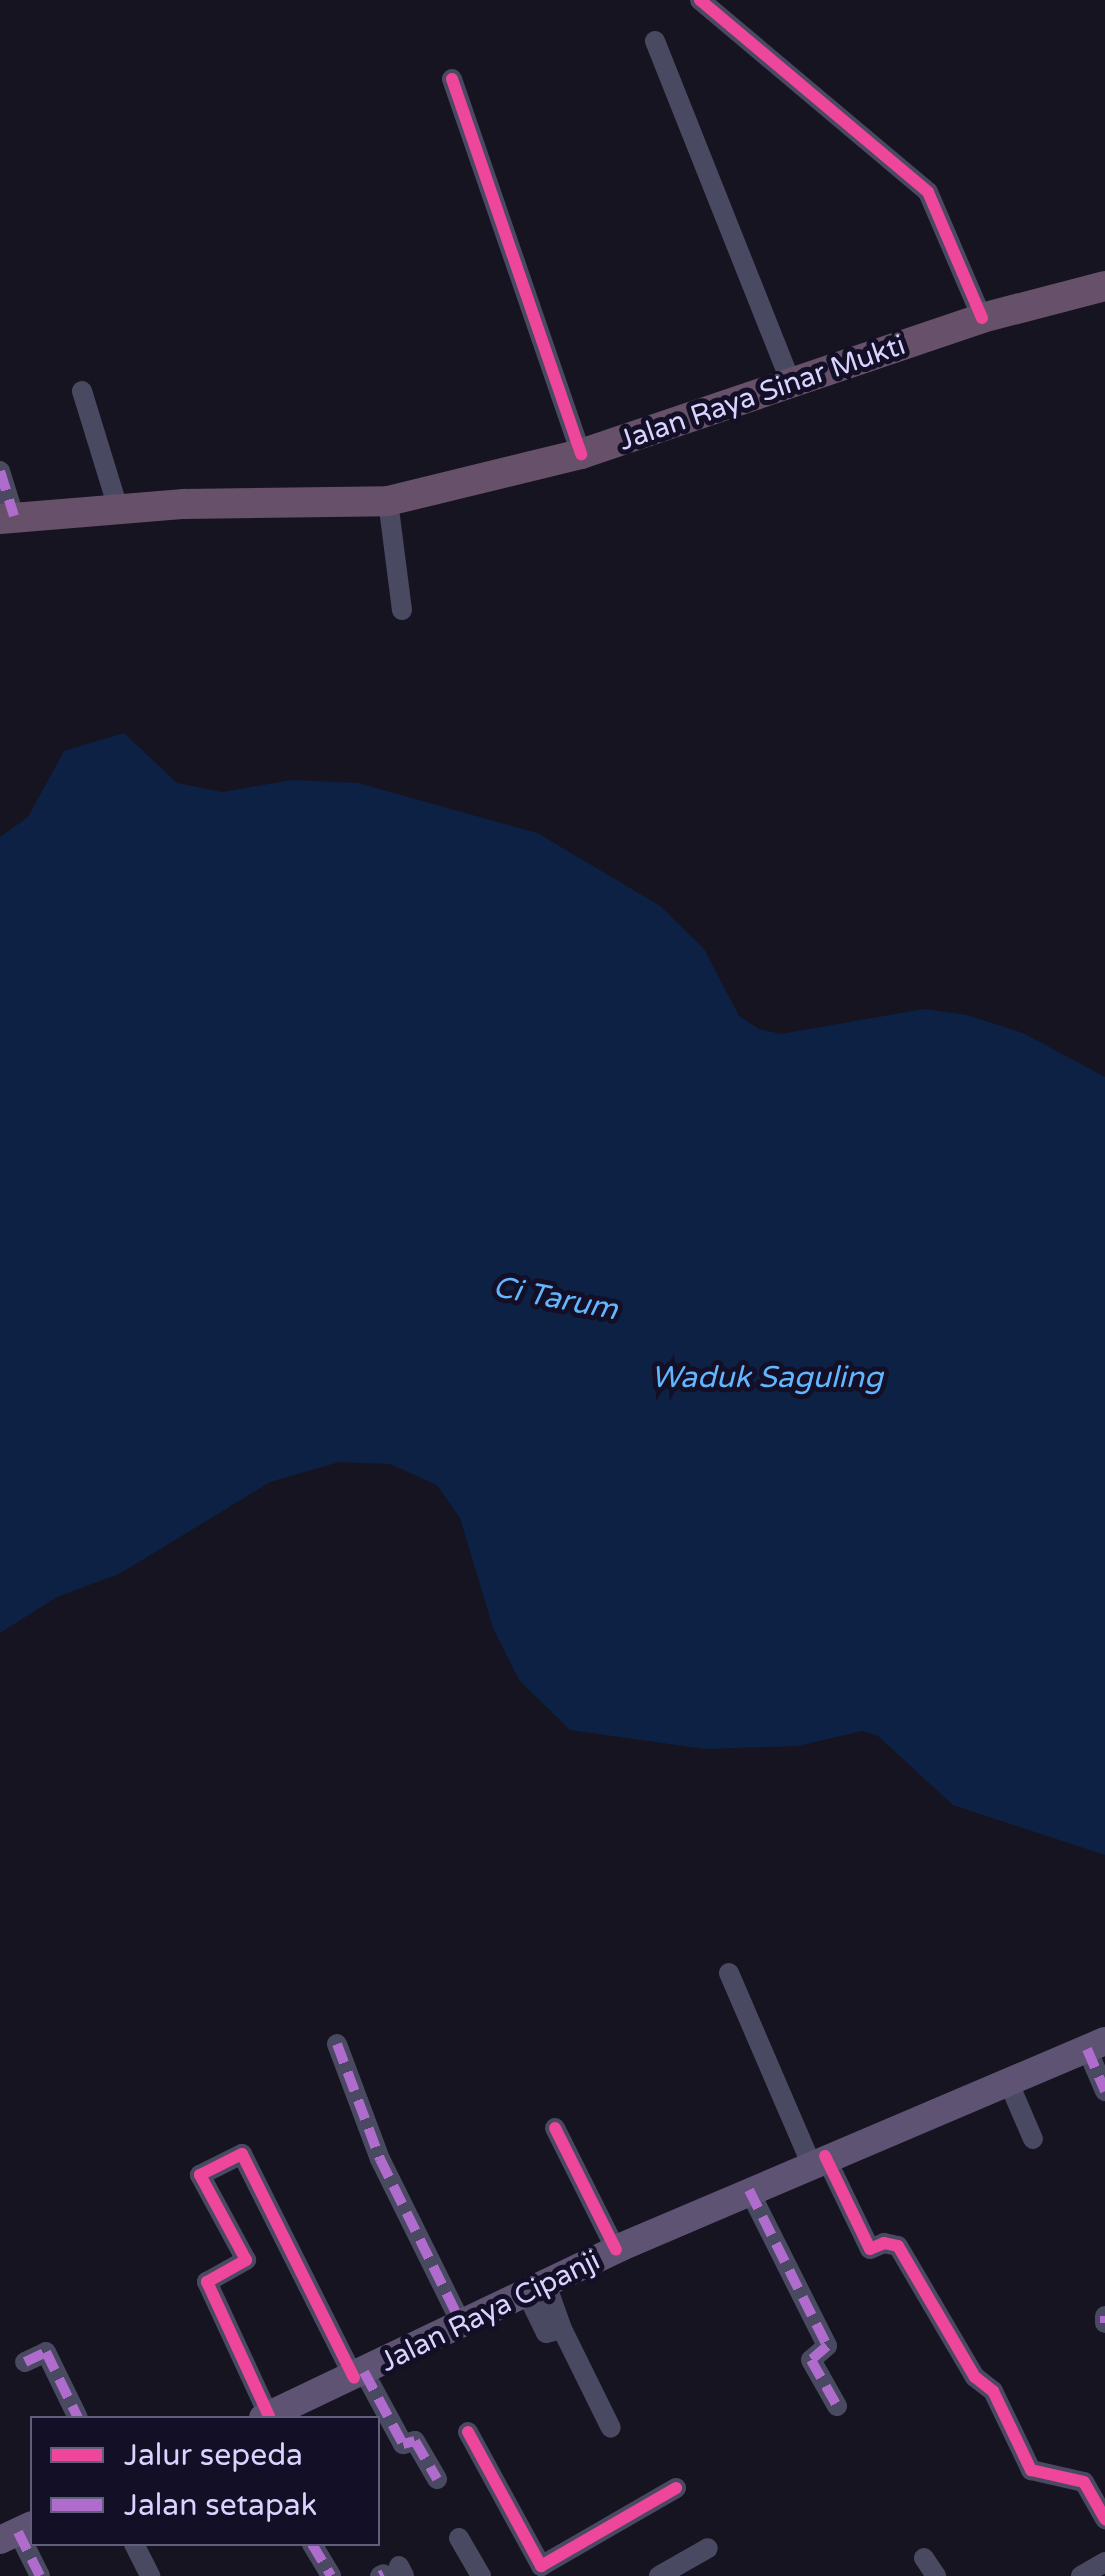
<!DOCTYPE html>
<style>
body{margin:0}
#map{position:relative;width:1105px;height:2576px;overflow:hidden;background:#161421;font-family:"Varela Round",sans-serif}
div>[style]{position:absolute}
.water>*{inset:0;background:#0d2144}
.minor>*{height:20px;margin:-10px;padding:0 10px;transform-origin:10px;border-radius:10px;background:#4a4962}
.major>*{height:28px;margin:-14px;padding:0 14px;transform-origin:14px;border-radius:14px;background:#5e5373}
.highway>*{height:30px;margin:-15px;padding:0 15px;transform-origin:15px;border-radius:15px;background:#67516a}
.quiet>*{height:10px;margin-top:-5px;transform-origin:0;background:repeating-linear-gradient(90deg,#b06ccc 0 20px,transparent 0 30px)}
.cycleway>*{height:12px;margin:-6px;padding:0 6px;transform-origin:6px;border-radius:6px;background:#ed469a}
span{translate:-50% -50%;white-space:nowrap;text-align:center;line-height:1.15;-webkit-text-stroke:10px #130f26;paint-order:stroke}
.street-label{font-size:28px;color:#d9d4ff}
.water-label{font-size:30px;color:#62b6ff;font-style:italic}
.legend{position:absolute;left:30px;top:2416px;width:350px;height:130px;box-sizing:border-box;background:#130f26;border:2px solid #625e7d;margin:0;padding:12px 18px;list-style:none;font-size:30px;color:#d9d4ff}
.legend li{display:flex;align-items:center;gap:20px;height:50px}
.legend b{width:50px;border:2px solid #625e7d}
</style>
<div id="map">
<div class="water">
<i style="clip-path:polygon(124px 733px,177px 783px,222px 792px,292px 780px,358px 783px,537px 833px,659px 905px,704px 949px,739px 1016px,759px 1029px,781px 1034px,924px 1009px,967px 1015px,1023px 1033px,1105px 1077px,1105px 1855px,953px 1805px,878px 1736px,862px 1731px,798px 1746px,705px 1749px,570px 1730px,519px 1680px,493px 1628px,460px 1518px,437px 1485px,390px 1464px,339px 1462px,270px 1482px,121px 1573px,57px 1597px,0 1633px,0 837px,28px 817px,64px 751px)"></i>
</div>
<div class="minor">
<i style="left:700px;top:0;width:298px;rotate:40.1deg"></i>
<i style="left:928px;top:192px;width:137px;rotate:66.8deg"></i>
<i style="left:655px;top:41px;width:368px;rotate:68.3deg"></i>
<i style="left:452px;top:79px;width:397px;rotate:71deg"></i>
<i style="left:82px;top:391px;width:122px;rotate:72.9deg"></i>
<i style="left:0;top:471px;width:47px;rotate:72.7deg"></i>
<i style="left:388px;top:501px;width:110px;rotate:82.7deg"></i>
<i style="left:729px;top:1973px;width:207px;rotate:66.7deg"></i>
<i style="left:337px;top:2044px;width:123px;rotate:69.5deg"></i>
<i style="left:380px;top:2159px;width:185px;rotate:63.7deg"></i>
<i style="left:1087px;top:2049px;width:46px;rotate:66.8deg"></i>
<i style="left:1008px;top:2081px;width:63px;rotate:66.7deg"></i>
<i style="left:555px;top:2128px;width:136px;rotate:63.4deg"></i>
<i style="left:825px;top:2156px;width:103px;rotate:64.2deg"></i>
<i style="left:870px;top:2249px;width:15px;rotate:-23deg"></i>
<i style="left:884px;top:2243px;width:14px;rotate:12deg"></i>
<i style="left:898px;top:2246px;width:152px;rotate:59.6deg"></i>
<i style="left:975px;top:2377px;width:23px;rotate:38deg"></i>
<i style="left:993px;top:2391px;width:88px;rotate:64.3deg"></i>
<i style="left:1031px;top:2470px;width:54px;rotate:12.8deg"></i>
<i style="left:1084px;top:2482px;width:43px;rotate:60.4deg"></i>
<i style="left:749px;top:2190px;width:174px;rotate:63.4deg"></i>
<i style="left:827px;top:2346px;width:21px;rotate:139deg"></i>
<i style="left:811px;top:2360px;width:53px;rotate:60.5deg"></i>
<i style="left:546px;top:2284px;width:48px;rotate:70.4deg"></i>
<i style="left:527px;top:2294px;width:43px;rotate:64deg"></i>
<i style="left:546px;top:2333px;width:16px;rotate:-14deg"></i>
<i style="left:562px;top:2329px;width:110px;rotate:63.7deg"></i>
<i style="left:1105px;top:2316px;width:7px;rotate:90deg"></i>
<i style="left:25px;top:2362px;width:23px;rotate:-25deg"></i>
<i style="left:46px;top:2352px;width:73px;rotate:64.1deg"></i>
<i style="left:364px;top:2372px;width:82px;rotate:61.6deg"></i>
<i style="left:403px;top:2444px;width:12px;rotate:-14deg"></i>
<i style="left:415px;top:2441px;width:44px;rotate:59.9deg"></i>
<i style="left:269px;top:2416px;width:148px;rotate:-114.8deg"></i>
<i style="left:207px;top:2282px;width:45px;rotate:-29.4deg"></i>
<i style="left:246px;top:2260px;width:97px;rotate:-118.4deg"></i>
<i style="left:200px;top:2175px;width:47px;rotate:-26.6deg"></i>
<i style="left:242px;top:2154px;width:250px;rotate:63.4deg"></i>
<i style="left:468px;top:2432px;width:153px;rotate:61.4deg"></i>
<i style="left:541px;top:2566px;width:156px;rotate:-30deg"></i>
<i style="left:18px;top:2532px;width:49px;rotate:63.4deg"></i>
<i style="left:459px;top:2538px;width:44px;rotate:59.9deg"></i>
<i style="left:134px;top:2544px;width:36px;rotate:63deg"></i>
<i style="left:312px;top:2544px;width:37px;rotate:59deg"></i>
<i style="left:924px;top:2558px;width:22px;rotate:56deg"></i>
<i style="left:399px;top:2566px;width:11px;rotate:63deg"></i>
<i style="left:380px;top:2576px;width:4px;rotate:-27deg"></i>
<i style="left:659px;top:2576px;width:56px;rotate:-29.7deg"></i>
<i style="left:1081px;top:2576px;width:28px;rotate:-30deg"></i>
</div>
<div class="major">
<i style="left:263px;top:2418px;width:397px;rotate:-25.5deg"></i>
<i style="left:621px;top:2247px;width:526px;rotate:-23.06deg"></i>
<i style="left:0;top:2540px;width:35px;rotate:-25deg"></i>
</div>
<div class="highway">
<i style="left:0;top:519px;width:185px;rotate:-4.7deg"></i>
<i style="left:184px;top:504px;width:204px;rotate:-0.8deg"></i>
<i style="left:388px;top:501px;width:199px;rotate:-13.7deg"></i>
<i style="left:581px;top:454px;width:423px;rotate:-18.7deg"></i>
<i style="left:982px;top:318px;width:127px;rotate:-14.6deg"></i>
</div>
<div class="quiet">
<i style="left:0;top:471px;width:47px;rotate:72.7deg"></i>
<i style="left:337px;top:2044px;width:123px;rotate:69.5deg"></i>
<i style="left:380px;top:2159px;width:185px;rotate:63.7deg"></i>
<i style="left:1087px;top:2049px;width:46px;rotate:66.8deg"></i>
<i style="left:749px;top:2190px;width:174px;rotate:63.4deg"></i>
<i style="left:827px;top:2346px;width:21px;rotate:139deg"></i>
<i style="left:811px;top:2360px;width:53px;rotate:60.5deg"></i>
<i style="left:1105px;top:2316px;width:7px;rotate:90deg"></i>
<i style="left:25px;top:2362px;width:23px;rotate:-25deg"></i>
<i style="left:46px;top:2352px;width:73px;rotate:64.1deg"></i>
<i style="left:364px;top:2372px;width:82px;rotate:61.6deg"></i>
<i style="left:403px;top:2444px;width:12px;rotate:-14deg"></i>
<i style="left:415px;top:2441px;width:44px;rotate:59.9deg"></i>
<i style="left:18px;top:2532px;width:49px;rotate:63.4deg"></i>
<i style="left:312px;top:2544px;width:37px;rotate:59deg"></i>
<i style="left:380px;top:2576px;width:4px;rotate:-27deg"></i>
</div>
<div class="cycleway">
<i style="left:700px;top:0;width:298px;rotate:40.1deg"></i>
<i style="left:928px;top:192px;width:137px;rotate:66.8deg"></i>
<i style="left:452px;top:79px;width:397px;rotate:71deg"></i>
<i style="left:555px;top:2128px;width:136px;rotate:63.4deg"></i>
<i style="left:825px;top:2156px;width:103px;rotate:64.2deg"></i>
<i style="left:870px;top:2249px;width:15px;rotate:-23deg"></i>
<i style="left:884px;top:2243px;width:14px;rotate:12deg"></i>
<i style="left:898px;top:2246px;width:152px;rotate:59.6deg"></i>
<i style="left:975px;top:2377px;width:23px;rotate:38deg"></i>
<i style="left:993px;top:2391px;width:88px;rotate:64.3deg"></i>
<i style="left:1031px;top:2470px;width:54px;rotate:12.8deg"></i>
<i style="left:1084px;top:2482px;width:43px;rotate:60.4deg"></i>
<i style="left:269px;top:2416px;width:148px;rotate:-114.8deg"></i>
<i style="left:207px;top:2282px;width:45px;rotate:-29.4deg"></i>
<i style="left:246px;top:2260px;width:97px;rotate:-118.4deg"></i>
<i style="left:200px;top:2175px;width:47px;rotate:-26.6deg"></i>
<i style="left:242px;top:2154px;width:250px;rotate:63.4deg"></i>
<i style="left:468px;top:2432px;width:153px;rotate:61.4deg"></i>
<i style="left:541px;top:2566px;width:156px;rotate:-30deg"></i>
</div>
<div class="street-label">
<span style="left:762px;top:393px;rotate:-19deg">Jalan Raya Sinar Mukti</span>
<span style="left:490px;top:2311px;rotate:-26deg">Jalan Raya Cipanji</span>
</div>
<div class="water-label">
<span style="left:555px;top:1299px;rotate:11deg">Ci Tarum</span>
<span style="left:767px;top:1378px">Waduk Saguling</span>
</div>
<ul class="legend">
<li><b style="height:12px;background:#ed469a"></b>Jalur sepeda</li>
<li><b style="height:12px;background:#b06ccc"></b>Jalan setapak</li>
</ul>
</div>
